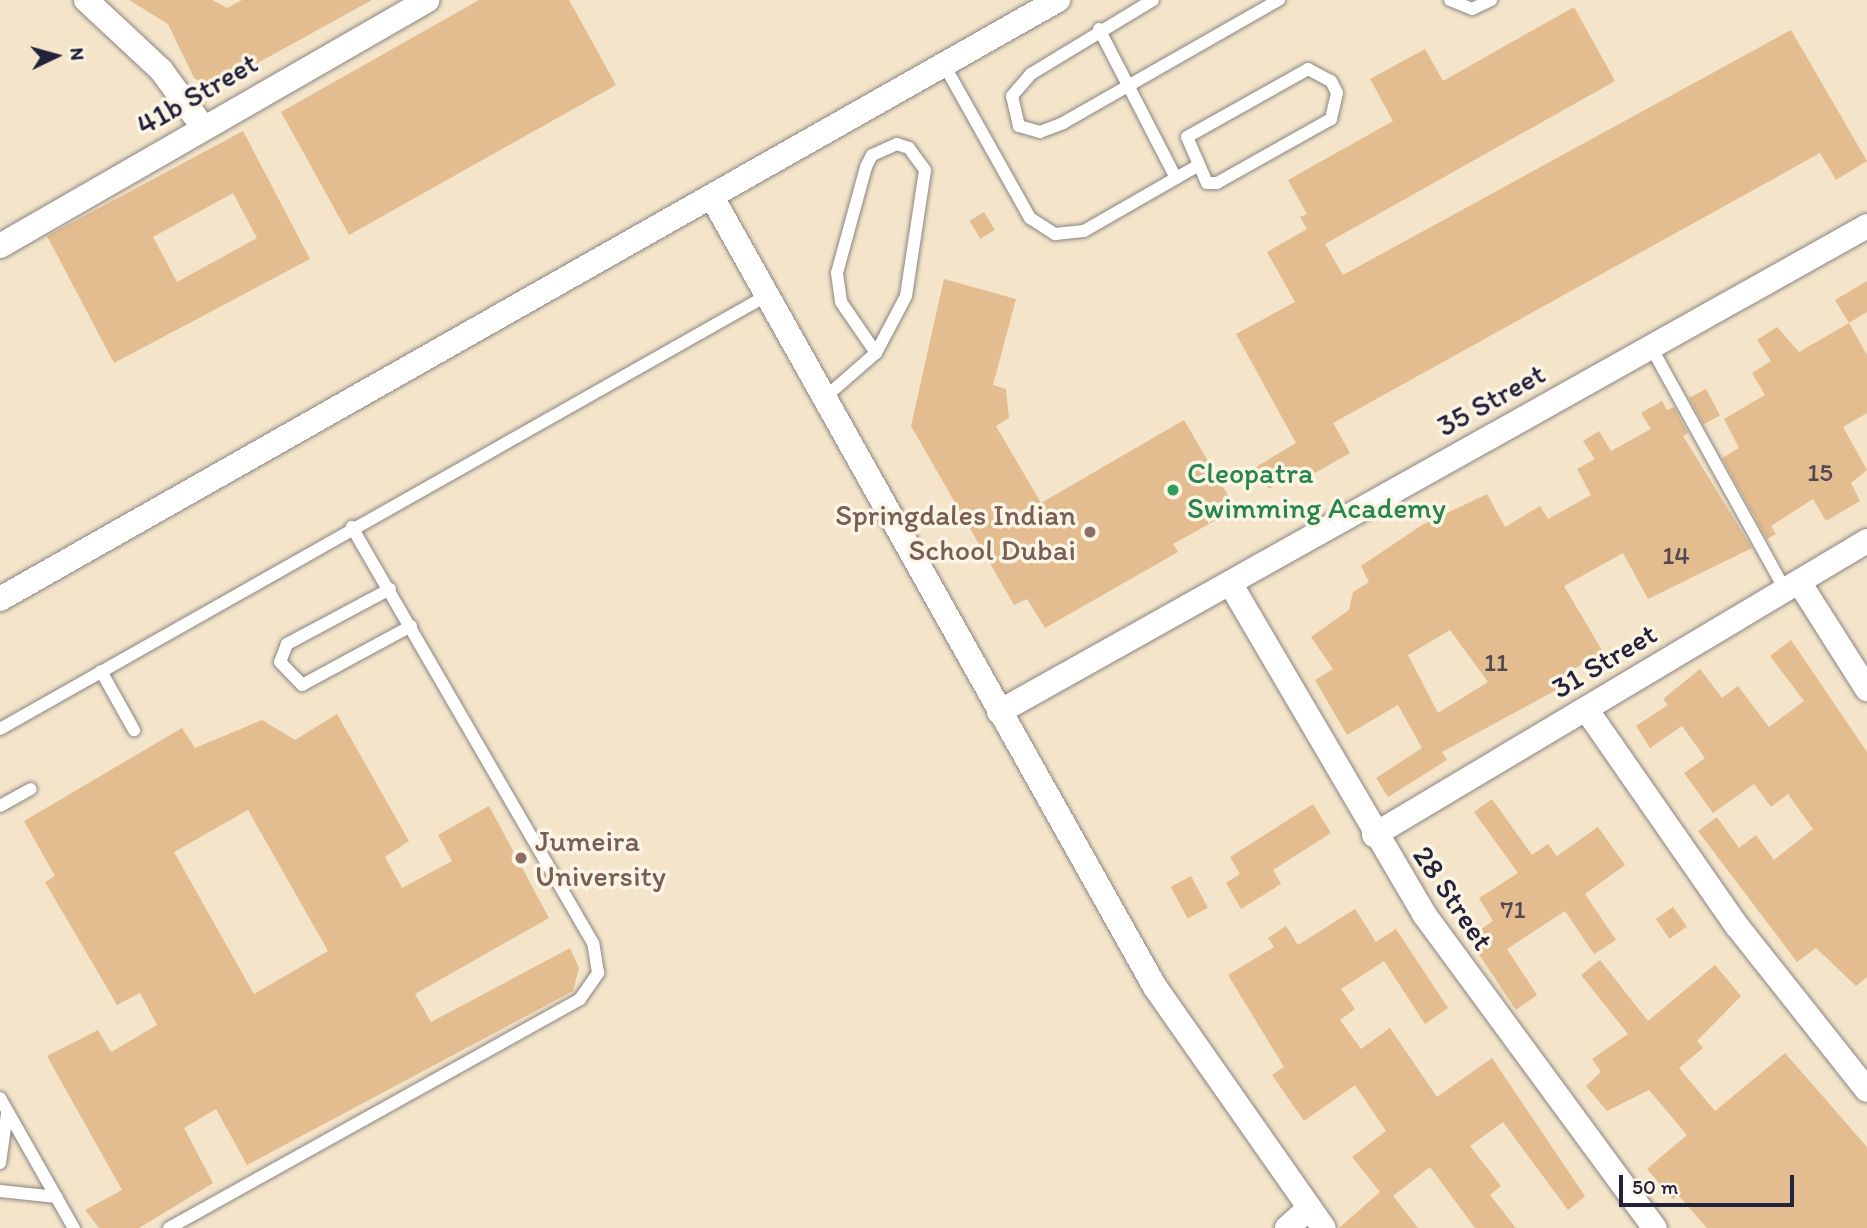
<!DOCTYPE html>
<style>
body{margin:0}
#map{position:relative;width:1867px;height:1228px;overflow:hidden;background:#f4e5ca;font-family:Itim,sans-serif}
div>[style]{position:absolute}
.building>*{inset:0;background:#e3bc8f;transform-origin:0 0}
.roads{filter:drop-shadow(0 0 2px #8b8482) drop-shadow(0 0 2px #8b8482)}
.service>*{height:12px;margin:-6px;padding:0 6px;transform-origin:6px;border-radius:6px;background:#fff}
.minor>*{height:24px;margin:-12px;padding:0 12px;transform-origin:12px;border-radius:12px;background:#fff}
.dots>*{width:19px;height:19px;translate:-50% -50%;box-sizing:border-box;border:4px solid #fcf5e5;border-radius:50%}
span{translate:-50% -50%;white-space:nowrap;text-align:center;line-height:1.15;-webkit-text-stroke:7px #fcf5e5;paint-order:stroke}
.number-label{font-size:26px;color:#524850}
.number-label span{-webkit-text-stroke-width:0}
.street-label{font-size:30px;color:#22223b}
.leisure-label{font-size:30px;color:#27864d}
.left{translate:0 -50%;text-align:left}
.education-label{font-size:30px;color:#785e54}
.right{translate:-100% -50%;text-align:right}
.north{position:absolute;left:21px;top:21px;width:70px;height:70px;-webkit-text-stroke:5px #fcf5e5;paint-order:stroke;rotate:85deg;font-size:19px;font-weight:700;line-height:28px;text-align:center;color:#22223b}
.north::after{content:'';display:block;margin:auto;width:24px;height:32px;background:#22223b;clip-path:polygon(50% 0,100% 100%,50% 72%,0 100%)}
.scale{position:absolute;left:1619px;top:1175px;width:175px;height:32px;box-sizing:border-box;border:4px solid #22223b;border-top:0;padding-left:9px;font-size:21px;line-height:24px;white-space:nowrap;color:#22223b;-webkit-text-stroke:5px #fcf5e5;paint-order:stroke}
</style>
<div id="map">
<div class="building">
<i style="clip-path:polygon(129px 0,212px 0,227px 8px,242px 0,372px 0,212px 88px,194px 78px,168px 24px)"></i>
<i style="clip-path:polygon(479px 0,569px 0,616px 85px,349px 235px,281px 112px)"></i>
<i style="clip-path:polygon(1574px 7px,1615px 81px,1325px 244px,1343px 275px,1791px 30px,1867px 161px,1836px 180px,1820px 153px,1333px 423px,1350px 453px,1304px 479px,1299px 471px,1269px 489px,1256px 467px,1296px 443px,1236px 334px,1295px 302px,1267px 252px,1307px 229px,1300px 217px,1307px 214px,1288px 180px,1393px 121px,1370px 79px,1425px 49px,1443px 81px)"></i>
<i style="clip-path:polygon(evenodd,243px 131px,310px 259px,114px 363px,47px 236px,243px 131px,233px 193px,257px 238px,177px 282px,153px 237px,233px 193px)"></i>
<i style="left:984px;top:212px;width:21px;height:17px;rotate:59deg"></i>
<i style="clip-path:polygon(944px 279px,1016px 299px,993px 385px,1006px 389px,1009px 418px,996px 426px,1041px 503px,1184px 420px,1236px 509px,1173px 544px,1178px 552px,1045px 628px,1027px 599px,1014px 605px,911px 426px)"></i>
<i style="clip-path:polygon(1867px 281px,1867px 312px,1849px 323px,1835px 300px)"></i>
<i style="clip-path:polygon(1849px 323px,1867px 355px,1867px 413px,1843px 427px,1867px 470px,1851px 483px,1860px 501px,1826px 521px,1813px 499px,1771px 526px,1776px 534px,1767px 539px,1722px 458px,1739px 448px,1724px 419px,1765px 395px,1752px 373px,1771px 361px,1757px 340px,1777px 327px,1799px 352px)"></i>
<i style="left:1706px;top:389px;width:30px;height:19px;rotate:62deg"></i>
<i style="clip-path:polygon(evenodd,1662px 401px,1667px 410px,1674px 407px,1688px 433px,1683px 436px,1752px 548px,1648px 599px,1623px 553px,1564px 586px,1603px 652px,1555px 680px,1560px 688px,1442px 752px,1447px 760px,1388px 797px,1376px 778px,1422px 748px,1398px 705px,1347px 735px,1315px 680px,1333px 669px,1311px 637px,1349px 610px,1353px 592px,1369px 582px,1361px 566px,1422px 525px,1487px 494px,1505px 527px,1540px 506px,1548px 519px,1591px 495px,1577px 469px,1595px 459px,1583px 441px,1599px 431px,1611px 451px,1651px 429px,1641px 413px,1662px 401px,1450px 630px,1488px 682px,1438px 713px,1408px 655px,1450px 630px)"></i>
<i style="clip-path:polygon(1791px 640px,1867px 752px,1867px 977px,1856px 986px,1816px 948px,1797px 962px,1698px 831px,1717px 817px,1739px 848px,1756px 835px,1774px 860px,1813px 829px,1788px 794px,1771px 807px,1754px 784px,1713px 813px,1684px 773px,1705px 758px,1682px 726px,1650px 748px,1636px 726px,1668px 705px,1663px 699px,1700px 669px,1722px 698px,1738px 686px,1769px 727px,1804px 701px,1770px 656px)"></i>
<i style="clip-path:polygon(evenodd,337px 714px,409px 841px,385px 857px,402px 888px,452px 861px,438px 835px,489px 806px,549px 918px,415px 994px,431px 1022px,570px 948px,579px 968px,573px 991px,247px 1165px,216px 1109px,184px 1128px,213px 1183px,139px 1228px,99px 1228px,85px 1210px,122px 1190px,47px 1056px,98px 1030px,111px 1052px,157px 1025px,140px 993px,117px 1005px,45px 882px,55px 876px,24px 821px,182px 728px,195px 748px,262px 720px,295px 740px,337px 714px,248px 810px,328px 951px,254px 994px,174px 852px,248px 810px)"></i>
<i style="clip-path:polygon(1492px 799px,1532px 855px,1548px 844px,1557px 856px,1598px 827px,1625px 865px,1585px 894px,1616px 940px,1594px 954px,1565px 911px,1507px 949px,1537px 995px,1516px 1010px,1468px 938px,1493px 921px,1479px 898px,1518px 873px,1474px 812px)"></i>
<i style="clip-path:polygon(1313px 804px,1331px 833px,1273px 870px,1281px 884px,1241px 909px,1226px 883px,1240px 874px,1230px 857px)"></i>
<i style="left:1191px;top:876px;width:36px;height:23px;rotate:62deg"></i>
<i style="left:1673px;top:907px;width:24px;height:21px;rotate:55deg"></i>
<i style="clip-path:polygon(1355px 909px,1376px 942px,1396px 929px,1448px 1008px,1425px 1024px,1384px 961px,1341px 989px,1355px 1009px,1340px 1020px,1361px 1049px,1390px 1028px,1437px 1097px,1492px 1058px,1585px 1196px,1568px 1210px,1503px 1122px,1470px 1146px,1501px 1186px,1490px 1195px,1516px 1228px,1475px 1228px,1430px 1167px,1393px 1196px,1418px 1228px,1339px 1228px,1380px 1192px,1352px 1157px,1386px 1131px,1355px 1085px,1304px 1121px,1272px 1075px,1284px 1067px,1228px 975px,1274px 947px,1268px 938px,1286px 926px,1298px 945px)"></i>
<i style="clip-path:polygon(1600px 960px,1648px 1021px,1715px 965px,1741px 996px,1697px 1041px,1703px 1048px,1679px 1068px,1715px 1111px,1785px 1053px,1867px 1147px,1867px 1228px,1707px 1228px,1678px 1195px,1673px 1199px,1647px 1169px,1687px 1135px,1649px 1090px,1607px 1111px,1586px 1086px,1601px 1072px,1592px 1059px,1628px 1034px,1581px 975px)"></i>
</div>
<div class="roads">
<div class="service">
<i style="left:1153px;top:0;width:143px;rotate:148.8deg"></i>
<i style="left:1031px;top:74px;width:29px;rotate:131deg"></i>
<i style="left:1012px;top:96px;width:31px;rotate:77deg"></i>
<i style="left:1019px;top:126px;width:22px;rotate:16deg"></i>
<i style="left:1040px;top:132px;width:25px;rotate:-21deg"></i>
<i style="left:1063px;top:123px;width:249px;rotate:-29.7deg"></i>
<i style="left:1450px;top:0;width:24px;rotate:22deg"></i>
<i style="left:1472px;top:9px;width:21px;rotate:-25deg"></i>
<i style="left:1099px;top:29px;width:168px;rotate:62.7deg"></i>
<i style="left:943px;top:63px;width:178px;rotate:60.7deg"></i>
<i style="left:1030px;top:218px;width:30px;rotate:33deg"></i>
<i style="left:1055px;top:234px;width:29px;rotate:-6deg"></i>
<i style="left:1084px;top:231px;width:130px;rotate:-29.9deg"></i>
<i style="left:1308px;top:69px;width:26px;rotate:28deg"></i>
<i style="left:1331px;top:81px;width:13px;rotate:63deg"></i>
<i style="left:1337px;top:93px;width:27px;rotate:103deg"></i>
<i style="left:1331px;top:119px;width:131px;rotate:150.7deg"></i>
<i style="left:1217px;top:183px;width:10px;rotate:180deg"></i>
<i style="left:1207px;top:183px;width:50px;rotate:-113.5deg"></i>
<i style="left:1187px;top:137px;width:139px;rotate:-29.3deg"></i>
<i style="left:1651px;top:347px;width:277px;rotate:61.1deg"></i>
<i style="left:823px;top:399px;width:70px;rotate:-41deg"></i>
<i style="left:876px;top:353px;width:64px;rotate:-62.2deg"></i>
<i style="left:906px;top:296px;width:127px;rotate:-81.4deg"></i>
<i style="left:925px;top:170px;width:27px;rotate:-126deg"></i>
<i style="left:909px;top:148px;width:13px;rotate:-162deg"></i>
<i style="left:897px;top:144px;width:27px;rotate:156deg"></i>
<i style="left:872px;top:155px;width:13px;rotate:117deg"></i>
<i style="left:866px;top:167px;width:110px;rotate:105.3deg"></i>
<i style="left:837px;top:273px;width:29px;rotate:82deg"></i>
<i style="left:841px;top:302px;width:62px;rotate:55.5deg"></i>
<i style="left:390px;top:589px;width:117px;rotate:151.9deg"></i>
<i style="left:287px;top:644px;width:19px;rotate:111deg"></i>
<i style="left:280px;top:662px;width:32px;rotate:46deg"></i>
<i style="left:302px;top:685px;width:124px;rotate:-28.4deg"></i>
<i style="left:101px;top:671px;width:68px;rotate:60.8deg"></i>
<i style="left:0;top:729px;width:880px;rotate:-29.48deg"></i>
<i style="left:0;top:806px;width:35px;rotate:-29deg"></i>
<i style="left:0;top:1098px;width:150px;rotate:60.4deg"></i>
<i style="left:0;top:1163px;width:49px;rotate:-81.9deg"></i>
<i style="left:0;top:1191px;width:57px;rotate:6deg"></i>
<i style="left:169px;top:1228px;width:470px;rotate:-29.1deg"></i>
<i style="left:580px;top:999px;width:32px;rotate:-55deg"></i>
<i style="left:598px;top:973px;width:30px;rotate:-99deg"></i>
<i style="left:593px;top:943px;width:481px;rotate:-120.1deg"></i>
</div>
<div class="minor">
<i style="left:86px;top:0;width:103px;rotate:43deg"></i>
<i style="left:161px;top:70px;width:71px;rotate:53.6deg"></i>
<i style="left:712px;top:197px;width:906px;rotate:60.72deg"></i>
<i style="left:1155px;top:987px;width:294px;rotate:55deg"></i>
<i style="left:0;top:246px;width:493px;rotate:-29.9deg"></i>
<i style="left:1799px;top:582px;width:127px;rotate:57.6deg"></i>
<i style="left:1230px;top:583px;width:384px;rotate:59.6deg"></i>
<i style="left:1424px;top:914px;width:390px;rotate:53.7deg"></i>
<i style="left:0;top:599px;width:1216px;rotate:-29.52deg"></i>
<i style="left:1586px;top:709px;width:264px;rotate:55.2deg"></i>
<i style="left:1737px;top:926px;width:209px;rotate:51.6deg"></i>
<i style="left:999px;top:712px;width:995px;rotate:-29.24deg"></i>
<i style="left:1374px;top:835px;width:574px;rotate:-30.81deg"></i>
<i style="left:1287px;top:1228px;width:30px;rotate:-42deg"></i>
</div>
</div>
<div class="dots">
<i style="left:1173px;top:490px;background:#2e9e5b"></i>
<i style="left:1090px;top:532px;background:#8d6e63"></i>
<i style="left:521px;top:858px;background:#8d6e63"></i>
</div>
<div class="number-label">
<span style="left:1820px;top:473px">15</span>
<span style="left:1676px;top:556px">14</span>
<span style="left:1496px;top:663px">11</span>
<span style="left:1513px;top:910px">71</span>
</div>
<div class="street-label">
<span style="left:197px;top:94px;rotate:-30deg">41b Street</span>
<span style="left:1491px;top:400px;rotate:-29deg">35 Street</span>
<span style="left:1604px;top:661px;rotate:-31deg">31 Street</span>
<span style="left:1453px;top:898px;rotate:56deg">28 Street</span>
</div>
<div class="leisure-label">
<span class="left" style="left:1187px;top:490px">Cleopatra<br>Swimming Academy</span>
</div>
<div class="education-label">
<span class="right" style="left:1076px;top:532px">Springdales Indian<br>School Dubai</span>
<span class="left" style="left:535px;top:858px">Jumeira<br>University</span>
</div>
<div class="north">N</div>
<div class="scale">50 m</div>
</div>
